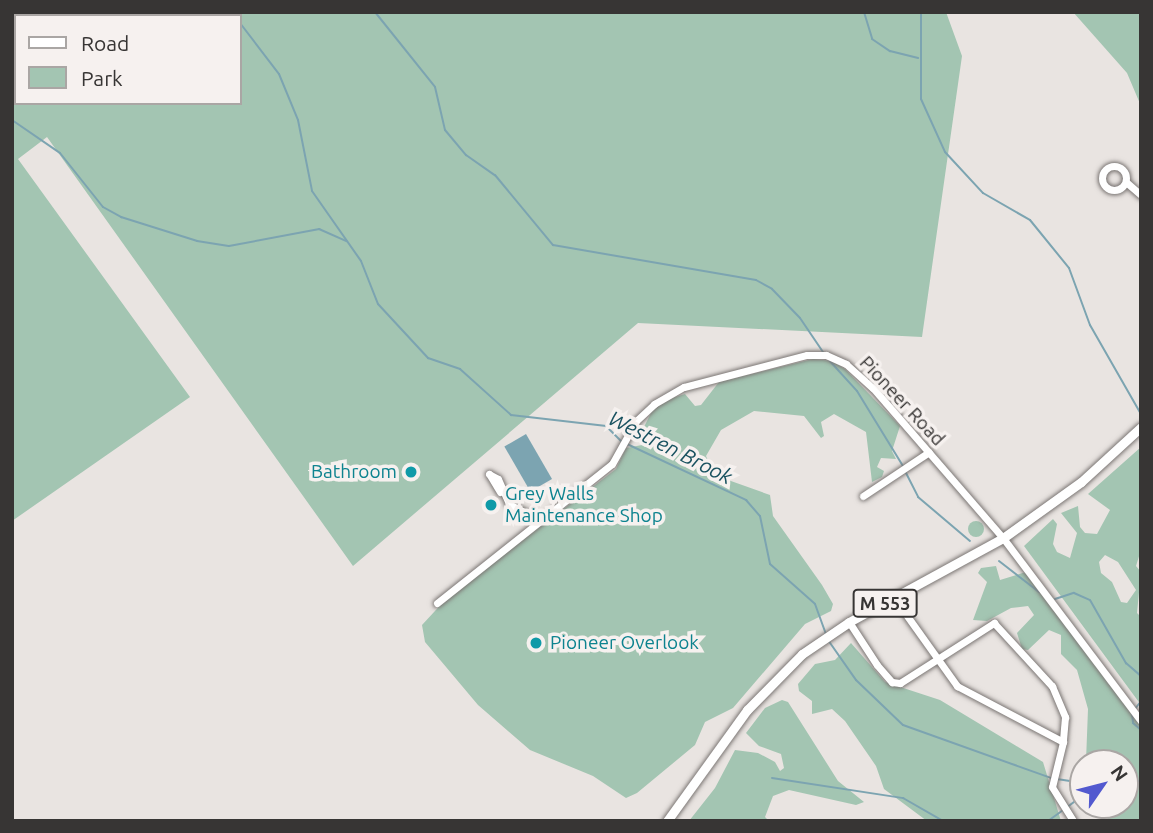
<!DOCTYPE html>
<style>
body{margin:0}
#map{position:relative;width:1153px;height:833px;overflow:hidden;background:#e9e4e1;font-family:Ubuntu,sans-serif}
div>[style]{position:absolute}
.green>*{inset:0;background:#a3c5b2}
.round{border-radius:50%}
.water>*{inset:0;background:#7ca4b1;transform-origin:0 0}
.stream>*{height:2px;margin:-1px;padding:0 1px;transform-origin:1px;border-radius:1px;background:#7ca4b1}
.roads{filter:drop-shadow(0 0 2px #7b7674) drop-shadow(0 0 2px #7b7674)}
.minor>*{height:7px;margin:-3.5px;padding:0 3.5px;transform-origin:3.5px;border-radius:3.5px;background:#fff}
.minor>.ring{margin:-3.5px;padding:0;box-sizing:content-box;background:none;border:7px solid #fff;border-radius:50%}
.major>*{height:9px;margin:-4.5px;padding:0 4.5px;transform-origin:4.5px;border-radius:4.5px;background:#fff}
.dots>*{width:19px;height:19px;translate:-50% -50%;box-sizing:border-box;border:4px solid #f6f1ef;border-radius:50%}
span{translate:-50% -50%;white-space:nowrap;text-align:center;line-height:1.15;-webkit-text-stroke:7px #f6f1ef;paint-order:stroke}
.shield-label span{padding:2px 5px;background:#f6f1ef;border:2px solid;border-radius:5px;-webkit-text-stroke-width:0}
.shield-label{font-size:18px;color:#373534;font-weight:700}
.street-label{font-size:19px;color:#373534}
.culture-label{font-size:19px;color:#0d838f}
.right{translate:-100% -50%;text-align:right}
.left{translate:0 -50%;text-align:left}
.water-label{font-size:21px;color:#195260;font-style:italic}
.frame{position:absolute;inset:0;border:14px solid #373534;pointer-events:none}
.legend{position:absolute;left:14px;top:14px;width:228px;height:91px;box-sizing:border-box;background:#f6f1ef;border:2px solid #aaa6a4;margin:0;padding:9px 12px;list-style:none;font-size:21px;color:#373534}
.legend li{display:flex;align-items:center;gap:14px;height:35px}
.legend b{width:35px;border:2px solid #aaa6a4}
.north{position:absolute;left:1069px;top:749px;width:70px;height:70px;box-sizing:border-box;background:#f6f1ef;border:2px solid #aaa6a4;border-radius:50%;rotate:55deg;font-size:19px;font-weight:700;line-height:28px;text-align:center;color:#373534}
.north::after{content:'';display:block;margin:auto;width:24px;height:32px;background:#5259cf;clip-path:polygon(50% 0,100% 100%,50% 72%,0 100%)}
</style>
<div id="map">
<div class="green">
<i style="clip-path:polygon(evenodd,12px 12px,946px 12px,962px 56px,922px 337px,638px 323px,353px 566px,47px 137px,18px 159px,190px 397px,12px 521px,12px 12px,16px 16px,240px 16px,240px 103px,16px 103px,16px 16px)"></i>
<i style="clip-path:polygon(1073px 12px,1141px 12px,1141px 106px,1127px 73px)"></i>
<i style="clip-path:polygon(813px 359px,833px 361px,846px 370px,900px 426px,892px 451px,896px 459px,881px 458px,877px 467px,884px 471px,882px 477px,872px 482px,866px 432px,834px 414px,821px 422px,824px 436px,821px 438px,804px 416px,754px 411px,721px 430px,706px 456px,714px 475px,770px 495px,773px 516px,822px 585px,833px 604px,831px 611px,805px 624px,733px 708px,705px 722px,695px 745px,637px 793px,626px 798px,593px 776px,530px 750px,478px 705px,425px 642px,422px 625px,447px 598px,616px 469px,626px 448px,642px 445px,644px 427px,653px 409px,663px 401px,685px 394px,695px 406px,701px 405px,719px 382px)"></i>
<i style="clip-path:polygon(evenodd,1141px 447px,1141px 550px,1136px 566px,1141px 572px,1137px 613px,1141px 617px,1141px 705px,1024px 546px,1053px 519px,1057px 524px,1053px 544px,1057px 552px,1070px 558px,1077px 533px,1061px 513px,1078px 506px,1080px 527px,1085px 533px,1097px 534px,1110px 510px,1088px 494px,1141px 447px,1105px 555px,1118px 562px,1136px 590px,1127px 603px,1121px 602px,1112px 582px,1101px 573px,1099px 562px,1105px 555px)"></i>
<i class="round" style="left:968px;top:521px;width:16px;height:16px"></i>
<i style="clip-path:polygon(996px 566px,1000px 580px,1026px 572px,1141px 724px,1141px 821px,1112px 821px,1090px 809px,1090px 805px,1125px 805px,1125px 763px,1086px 761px,1088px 709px,1077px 670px,1061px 654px,1061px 635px,1049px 630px,1028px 650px,1022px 649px,1017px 633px,1034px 615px,1028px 606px,1011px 608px,987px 621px,973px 620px,987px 582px,978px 573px,981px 568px)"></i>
<i style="clip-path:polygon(851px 643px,885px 682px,940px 700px,1043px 762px,1061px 821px,927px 821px,884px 789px,876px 766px,845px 721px,832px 709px,812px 714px,812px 701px,799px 691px,798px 684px,815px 664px,835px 660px)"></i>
<i style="clip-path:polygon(782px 700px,788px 702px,838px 781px,864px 802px,856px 805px,789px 790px,773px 796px,765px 817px,769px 821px,689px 821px,715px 788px,735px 750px,758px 753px,775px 762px,780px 771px,784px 768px,781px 754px,759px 746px,746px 733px,765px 708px)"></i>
</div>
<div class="water">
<i style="left:526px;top:434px;width:52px;height:25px;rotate:60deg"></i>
</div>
<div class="stream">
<i style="left:233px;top:12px;width:4px;rotate:63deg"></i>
<i style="left:375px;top:12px;width:96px;rotate:51.3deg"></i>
<i style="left:435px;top:87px;width:44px;rotate:76.9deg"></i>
<i style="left:445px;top:130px;width:33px;rotate:50deg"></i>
<i style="left:466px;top:155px;width:35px;rotate:35deg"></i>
<i style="left:495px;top:175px;width:91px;rotate:50.4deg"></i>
<i style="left:553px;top:245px;width:206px;rotate:9.8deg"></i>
<i style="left:756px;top:280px;width:18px;rotate:29deg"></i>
<i style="left:772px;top:289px;width:40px;rotate:46deg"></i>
<i style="left:800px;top:318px;width:41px;rotate:55.9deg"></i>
<i style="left:864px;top:12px;width:28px;rotate:73deg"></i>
<i style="left:872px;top:39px;width:22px;rotate:34deg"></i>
<i style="left:890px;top:51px;width:29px;rotate:14deg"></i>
<i style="left:921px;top:12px;width:87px;rotate:90deg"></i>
<i style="left:921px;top:99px;width:58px;rotate:65.6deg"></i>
<i style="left:945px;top:152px;width:56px;rotate:47.2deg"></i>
<i style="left:983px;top:193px;width:54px;rotate:29.9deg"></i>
<i style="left:1030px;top:220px;width:62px;rotate:50.9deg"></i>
<i style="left:1069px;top:268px;width:61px;rotate:69.8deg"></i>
<i style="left:1090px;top:325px;width:103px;rotate:60.2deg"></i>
<i style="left:240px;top:23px;width:64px;rotate:52.6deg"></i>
<i style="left:279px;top:74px;width:50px;rotate:67.6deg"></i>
<i style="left:298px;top:120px;width:72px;rotate:78.8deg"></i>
<i style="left:312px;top:191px;width:85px;rotate:55deg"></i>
<i style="left:361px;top:261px;width:46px;rotate:68.4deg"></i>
<i style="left:378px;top:304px;width:74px;rotate:47.2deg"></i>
<i style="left:428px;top:358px;width:34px;rotate:19deg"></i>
<i style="left:460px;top:369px;width:69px;rotate:42deg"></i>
<i style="left:511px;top:415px;width:96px;rotate:6.6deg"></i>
<i style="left:606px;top:426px;width:23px;rotate:45deg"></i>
<i style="left:12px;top:120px;width:58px;rotate:34.5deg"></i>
<i style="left:60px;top:153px;width:69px;rotate:51.5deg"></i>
<i style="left:103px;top:207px;width:21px;rotate:29deg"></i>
<i style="left:121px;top:217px;width:80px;rotate:17.5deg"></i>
<i style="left:197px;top:241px;width:32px;rotate:9deg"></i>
<i style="left:229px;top:246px;width:92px;rotate:-10.7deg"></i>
<i style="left:319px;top:229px;width:30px;rotate:24deg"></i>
<i style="left:828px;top:359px;width:43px;rotate:47.8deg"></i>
<i style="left:857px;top:391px;width:88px;rotate:58.5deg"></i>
<i style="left:627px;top:444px;width:132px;rotate:25.2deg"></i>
<i style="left:746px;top:500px;width:21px;rotate:49deg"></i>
<i style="left:760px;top:516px;width:49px;rotate:78.2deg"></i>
<i style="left:770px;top:564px;width:60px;rotate:41.6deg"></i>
<i style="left:815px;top:604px;width:33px;rotate:70deg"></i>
<i style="left:905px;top:471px;width:29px;rotate:63deg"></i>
<i style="left:918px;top:497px;width:68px;rotate:40.2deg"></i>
<i style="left:999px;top:561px;width:51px;rotate:37.8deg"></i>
<i style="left:1055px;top:599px;width:20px;rotate:-18deg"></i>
<i style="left:1074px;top:593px;width:17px;rotate:24deg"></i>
<i style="left:1090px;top:600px;width:73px;rotate:60.3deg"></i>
<i style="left:1126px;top:663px;width:20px;rotate:41deg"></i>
<i style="left:828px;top:640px;width:49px;rotate:55deg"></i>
<i style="left:856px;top:680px;width:65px;rotate:43.8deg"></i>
<i style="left:903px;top:725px;width:157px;rotate:19.7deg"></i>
<i style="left:1135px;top:709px;width:10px;rotate:-53deg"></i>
<i style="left:1132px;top:713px;width:10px;rotate:84deg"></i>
<i style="left:1133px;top:723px;width:11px;rotate:41deg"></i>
<i style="left:772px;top:778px;width:133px;rotate:8.7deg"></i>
<i style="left:903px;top:798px;width:46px;rotate:29.9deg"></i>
<i style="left:1057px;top:779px;width:26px;rotate:9deg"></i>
<i style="left:1125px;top:782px;width:16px;rotate:-4deg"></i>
<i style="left:1066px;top:808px;width:21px;rotate:-37deg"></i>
<i style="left:1048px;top:821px;width:17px;rotate:-36deg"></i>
</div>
<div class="roads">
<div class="minor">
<i class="ring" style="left:1102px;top:166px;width:17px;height:17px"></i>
<i style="left:1126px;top:182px;width:20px;rotate:41deg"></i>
<i style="left:500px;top:492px;width:21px;rotate:-121deg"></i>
<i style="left:489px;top:474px;width:10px;rotate:29deg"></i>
<i style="left:498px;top:479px;width:27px;rotate:66deg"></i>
<i style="left:509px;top:504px;width:36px;rotate:28deg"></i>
<i style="left:863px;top:496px;width:79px;rotate:-33.7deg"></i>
<i style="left:437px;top:603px;width:223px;rotate:-38.5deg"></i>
<i style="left:612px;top:464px;width:49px;rotate:-60.8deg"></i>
<i style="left:636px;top:421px;width:25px;rotate:-43deg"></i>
<i style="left:654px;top:404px;width:34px;rotate:-30deg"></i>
<i style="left:684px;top:387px;width:127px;rotate:-14.6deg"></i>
<i style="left:807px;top:355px;width:19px"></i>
<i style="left:826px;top:355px;width:22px;rotate:24deg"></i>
<i style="left:846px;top:364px;width:36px;rotate:42deg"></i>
<i style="left:873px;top:388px;width:198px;rotate:49.1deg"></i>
<i style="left:1003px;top:538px;width:229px;rotate:53deg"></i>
<i style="left:905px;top:613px;width:90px;rotate:54.5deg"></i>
<i style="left:957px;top:686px;width:120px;rotate:27.8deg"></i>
<i style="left:1063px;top:742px;width:46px;rotate:103.7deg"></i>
<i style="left:1052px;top:787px;width:40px;rotate:58deg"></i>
<i style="left:849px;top:622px;width:51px;rotate:56.9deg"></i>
<i style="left:877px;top:665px;width:23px;rotate:49deg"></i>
<i style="left:892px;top:682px;width:8px;rotate:7deg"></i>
<i style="left:900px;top:683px;width:112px;rotate:-32.6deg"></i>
<i style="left:994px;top:623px;width:86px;rotate:47.4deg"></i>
<i style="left:1052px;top:686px;width:34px;rotate:67deg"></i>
<i style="left:1065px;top:717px;width:25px;rotate:95deg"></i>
</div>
<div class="major">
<i style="left:667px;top:821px;width:137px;rotate:-54.2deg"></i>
<i style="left:747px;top:710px;width:78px;rotate:-45.5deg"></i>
<i style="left:802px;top:654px;width:57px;rotate:-34.2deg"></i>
<i style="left:849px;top:622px;width:175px;rotate:-28.6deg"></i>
<i style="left:1003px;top:538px;width:96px;rotate:-35.7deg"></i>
<i style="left:1081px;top:482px;width:81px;rotate:-42.5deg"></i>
</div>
</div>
<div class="dots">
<i style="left:411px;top:472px;background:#0f9aa8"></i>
<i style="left:491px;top:505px;background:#0f9aa8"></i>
<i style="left:536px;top:643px;background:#0f9aa8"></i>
</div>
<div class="shield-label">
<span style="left:885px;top:603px">M 553</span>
</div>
<div class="street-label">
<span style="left:902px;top:401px;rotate:47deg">Pioneer Road</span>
</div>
<div class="culture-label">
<span class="right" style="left:397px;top:472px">Bathroom</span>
<span class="left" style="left:505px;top:505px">Grey Walls<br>Maintenance Shop</span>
<span class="left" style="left:550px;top:643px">Pioneer Overlook</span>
</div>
<div class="water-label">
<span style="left:671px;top:447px;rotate:27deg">Westren Brook</span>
</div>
<div class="frame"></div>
<ul class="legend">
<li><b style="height:9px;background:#fff"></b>Road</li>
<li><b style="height:19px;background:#a3c5b2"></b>Park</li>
</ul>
<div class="north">N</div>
</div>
